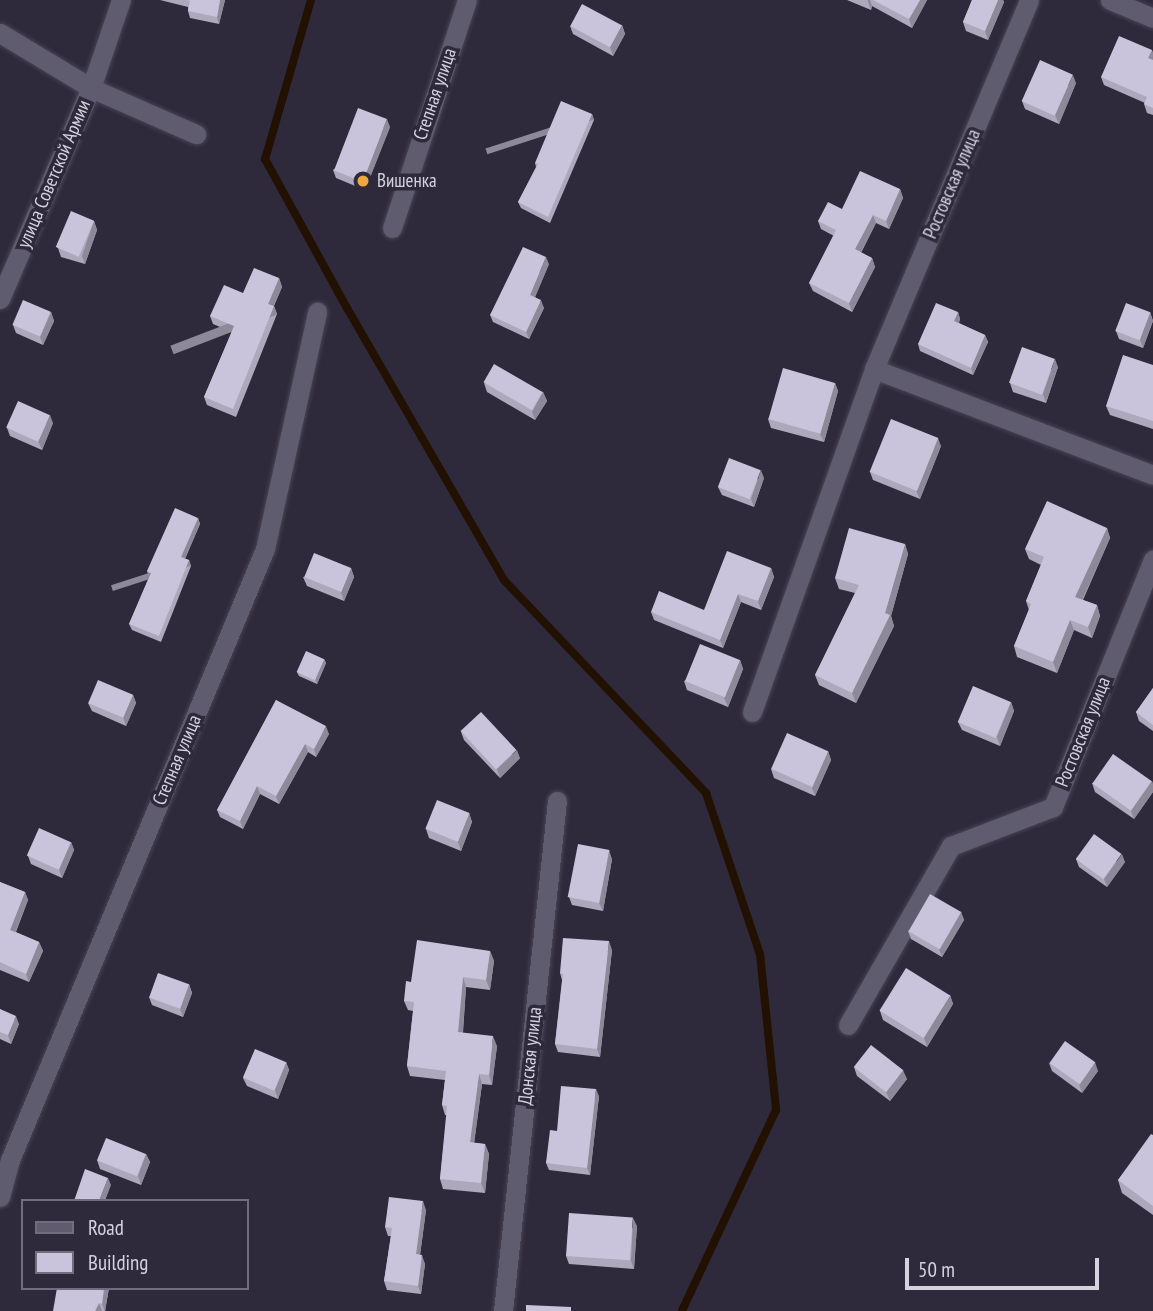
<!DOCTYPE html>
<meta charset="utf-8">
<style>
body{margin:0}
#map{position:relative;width:1153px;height:1311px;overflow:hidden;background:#2e293b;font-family:"PT Sans Narrow",sans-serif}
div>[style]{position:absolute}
.stream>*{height:8px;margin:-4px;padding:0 4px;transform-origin:4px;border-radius:4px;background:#221000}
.roads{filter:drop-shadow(0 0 2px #484453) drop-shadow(0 0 2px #484453)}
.street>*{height:19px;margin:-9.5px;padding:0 9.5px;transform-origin:9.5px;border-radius:9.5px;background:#605c70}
.wall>*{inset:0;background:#ada9bc}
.shaded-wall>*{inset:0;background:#8d8999;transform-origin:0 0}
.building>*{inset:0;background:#c9c4db;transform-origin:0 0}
.dots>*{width:19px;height:19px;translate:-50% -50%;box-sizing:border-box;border:4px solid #2e293b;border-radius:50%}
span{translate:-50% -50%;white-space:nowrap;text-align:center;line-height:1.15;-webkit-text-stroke:7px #2e293b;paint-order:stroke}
.street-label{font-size:19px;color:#d5d2de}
.poi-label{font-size:19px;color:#d5d2de}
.left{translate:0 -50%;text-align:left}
.legend{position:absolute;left:21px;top:1199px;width:228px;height:91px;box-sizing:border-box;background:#2e293b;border:2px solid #716d7c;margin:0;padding:9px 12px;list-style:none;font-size:21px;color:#d5d2de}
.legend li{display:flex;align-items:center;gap:14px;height:35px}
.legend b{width:35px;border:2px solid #716d7c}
.scale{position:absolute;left:905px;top:1258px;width:194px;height:32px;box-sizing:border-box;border:4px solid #d5d2de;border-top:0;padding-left:9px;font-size:21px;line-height:24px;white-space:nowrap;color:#d5d2de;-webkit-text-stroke:5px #2e293b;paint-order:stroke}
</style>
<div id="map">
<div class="stream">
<i style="left:311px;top:0;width:166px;rotate:106.1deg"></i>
<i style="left:265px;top:159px;width:170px;rotate:61.2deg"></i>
<i style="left:347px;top:308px;width:314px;rotate:60deg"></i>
<i style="left:504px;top:580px;width:294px;rotate:46.5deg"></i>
<i style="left:706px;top:793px;width:170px;rotate:71.5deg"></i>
<i style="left:760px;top:954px;width:157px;rotate:84.1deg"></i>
<i style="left:776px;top:1110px;width:222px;rotate:115.1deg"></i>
</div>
<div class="roads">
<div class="street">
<i style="left:1110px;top:0;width:47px;rotate:22.7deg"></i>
<i style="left:0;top:33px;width:106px;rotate:31.1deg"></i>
<i style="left:91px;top:88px;width:115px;rotate:23.7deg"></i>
<i style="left:392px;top:228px;width:240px;rotate:-71.8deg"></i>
<i style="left:0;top:299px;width:230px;rotate:-66.7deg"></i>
<i style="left:91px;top:88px;width:93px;rotate:-71.2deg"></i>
<i style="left:874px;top:369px;width:298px;rotate:20.8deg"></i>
<i style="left:752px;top:712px;width:364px;rotate:-70.4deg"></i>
<i style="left:874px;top:369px;width:400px;rotate:-67.2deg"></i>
<i style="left:848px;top:1025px;width:207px;rotate:-60.1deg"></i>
<i style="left:951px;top:846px;width:109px;rotate:-20.9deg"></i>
<i style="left:1053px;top:807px;width:267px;rotate:-68deg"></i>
<i style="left:0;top:1197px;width:38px;rotate:-75deg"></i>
<i style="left:10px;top:1160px;width:662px;rotate:-67.35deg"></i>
<i style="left:265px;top:549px;width:243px;rotate:-77.6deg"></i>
<i style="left:503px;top:1311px;width:513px;rotate:-83.96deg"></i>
</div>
</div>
<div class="wall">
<i style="clip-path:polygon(160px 0,225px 0,219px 24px,190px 18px,188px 11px,188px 7px)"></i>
<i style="clip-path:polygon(847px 0,927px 0,912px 28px,872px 6px,871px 10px)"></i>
<i style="clip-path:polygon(972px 0,1003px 0,1004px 2px,988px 40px,966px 31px,963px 22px)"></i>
<i style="clip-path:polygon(622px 25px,625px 34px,613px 56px,573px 34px,570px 26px)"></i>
<i style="clip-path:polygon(1152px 50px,1153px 54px,1153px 115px,1147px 113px,1144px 104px,1145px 103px,1104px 85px,1101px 77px)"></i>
<i style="clip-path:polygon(1076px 83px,1059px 124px,1025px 109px,1022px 101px)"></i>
<i style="clip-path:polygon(592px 114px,594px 120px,550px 223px,521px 208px,518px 202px,536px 167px,535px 163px)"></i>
<i style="clip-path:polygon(390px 127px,365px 190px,336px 178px,333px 170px)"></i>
<i style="clip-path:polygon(900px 189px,903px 198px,889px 229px,876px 223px,861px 253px,872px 258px,875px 267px,852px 312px,813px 291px,809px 283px,834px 236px,821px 229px,818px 221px,842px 209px)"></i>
<i style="clip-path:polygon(94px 221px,97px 230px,85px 264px,61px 257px,58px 248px)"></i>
<i style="clip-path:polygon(549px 264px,535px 297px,544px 308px,529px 339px,493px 322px,490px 315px)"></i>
<i style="clip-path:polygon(279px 278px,282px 287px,274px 306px,277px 314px,236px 417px,207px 405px,204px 397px,232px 332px,213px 324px,210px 316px,243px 293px)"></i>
<i style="clip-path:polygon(51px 312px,54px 321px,43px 345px,16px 333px,13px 325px)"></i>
<i style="clip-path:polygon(958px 312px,960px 319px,959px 323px,985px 335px,988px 342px,973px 375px,920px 351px,918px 344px)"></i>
<i style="clip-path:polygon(1150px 312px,1153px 321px,1143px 348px,1119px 339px,1116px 331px)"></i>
<i style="clip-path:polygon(1153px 365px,1153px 429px,1110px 415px,1106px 406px)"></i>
<i style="clip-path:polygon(1058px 367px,1046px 403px,1013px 392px,1010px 383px)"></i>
<i style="clip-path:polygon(484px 383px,543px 392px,547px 401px,535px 420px,487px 392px)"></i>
<i style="clip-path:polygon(835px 383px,838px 391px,824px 442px,771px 428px,768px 419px)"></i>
<i style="clip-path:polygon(53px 423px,42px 450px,10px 436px,7px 428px)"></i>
<i style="clip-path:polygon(941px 446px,920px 499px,873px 480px,870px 472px)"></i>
<i style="clip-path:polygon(764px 478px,754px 507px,722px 495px,718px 487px)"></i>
<i style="clip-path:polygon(198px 518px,200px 524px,185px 559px,189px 560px,191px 566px,161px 642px,132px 630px,129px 624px,149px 577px,147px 571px)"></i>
<i style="clip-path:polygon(1107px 528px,1110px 538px,1083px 600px,1097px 605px,1100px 616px,1092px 638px,1074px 630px,1057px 673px,1017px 657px,1014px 646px,1029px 610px,1026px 601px,1041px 565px,1029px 559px,1025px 549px)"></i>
<i style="clip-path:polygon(905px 544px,908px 554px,891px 616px,894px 626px,856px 703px,819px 685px,815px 675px,855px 593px,839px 589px,835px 578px)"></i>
<i style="clip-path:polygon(351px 568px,354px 577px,344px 601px,307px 586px,303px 577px)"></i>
<i style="clip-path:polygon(771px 568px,774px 577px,761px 610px,741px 602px,723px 648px,654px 620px,651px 612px,704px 610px)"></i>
<i style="clip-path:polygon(324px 659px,326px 663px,317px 684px,299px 676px,297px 672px)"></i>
<i style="clip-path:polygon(740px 660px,743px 669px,728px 707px,687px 690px,684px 681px)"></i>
<i style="clip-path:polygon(1153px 688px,1153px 731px,1139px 721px,1136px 712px)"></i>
<i style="clip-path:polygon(133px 695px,136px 703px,126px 726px,92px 711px,88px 703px)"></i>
<i style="clip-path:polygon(276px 700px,329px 734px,316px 757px,308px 752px,279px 804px,260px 794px,243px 829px,220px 817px,217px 810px)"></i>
<i style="clip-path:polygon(1011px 702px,1014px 711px,1000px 746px,962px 730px,958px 722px)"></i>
<i style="clip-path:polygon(461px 732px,520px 758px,500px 778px,464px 740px)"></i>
<i style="clip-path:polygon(828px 751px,831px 760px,815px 796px,774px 778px,771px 769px)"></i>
<i style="clip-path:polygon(1152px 781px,1153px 785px,1153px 792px,1134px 819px,1095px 792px,1092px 783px)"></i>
<i style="clip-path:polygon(469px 813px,472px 822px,461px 851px,429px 838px,426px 829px)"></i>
<i style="clip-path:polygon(71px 842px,74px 850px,62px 878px,31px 864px,28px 856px)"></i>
<i style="clip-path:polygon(612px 859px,603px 911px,572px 905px,569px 897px)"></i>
<i style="clip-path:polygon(1076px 859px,1125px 862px,1107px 887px,1079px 867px)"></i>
<i style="clip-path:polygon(0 882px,25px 892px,28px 900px,16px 932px,39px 942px,43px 951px,29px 982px,0 970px)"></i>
<i style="clip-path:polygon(961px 912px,964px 920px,942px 957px,911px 939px,908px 931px)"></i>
<i style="clip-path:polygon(612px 950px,600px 1057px,558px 1052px,555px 1044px,562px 980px,560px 973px)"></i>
<i style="clip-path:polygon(490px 951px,494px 961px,490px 990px,466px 987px,463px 1033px,497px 1046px,492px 1085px,482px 1084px,474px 1143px,485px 1144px,489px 1154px,485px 1193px,443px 1189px,440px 1179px,447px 1115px,445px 1115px,442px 1105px,445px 1080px,410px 1076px,407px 1066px,413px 1011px,408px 1010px,404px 1001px,411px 982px)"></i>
<i style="clip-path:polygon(189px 984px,192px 993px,183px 1017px,152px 1005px,149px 997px)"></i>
<i style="clip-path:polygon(950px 995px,953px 1004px,927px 1047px,883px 1020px,880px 1011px)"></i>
<i style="clip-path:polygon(0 1009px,19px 1024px,11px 1044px,0 1039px)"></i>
<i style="clip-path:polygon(286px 1062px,289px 1070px,278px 1099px,247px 1086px,243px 1078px)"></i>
<i style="clip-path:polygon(1049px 1063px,1098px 1071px,1082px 1093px,1052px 1071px)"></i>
<i style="clip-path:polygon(854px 1067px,907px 1079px,890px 1101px,857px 1076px)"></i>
<i style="clip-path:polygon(599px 1096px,590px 1175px,549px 1170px,546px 1163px,557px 1131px)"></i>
<i style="clip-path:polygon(1153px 1135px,1153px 1215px,1122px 1193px,1118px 1180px)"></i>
<i style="clip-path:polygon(146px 1154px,150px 1162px,141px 1185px,100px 1169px,97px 1160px)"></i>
<i style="clip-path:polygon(426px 1210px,420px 1255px,425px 1264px,421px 1294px,387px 1290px,384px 1281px,391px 1236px,388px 1236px,385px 1227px)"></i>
<i style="clip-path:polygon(637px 1226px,634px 1269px,569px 1264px,566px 1256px)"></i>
<i style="clip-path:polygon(109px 1288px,105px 1311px,53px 1311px)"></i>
</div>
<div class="shaded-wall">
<i style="clip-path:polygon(220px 0,225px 0,219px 24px,217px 17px)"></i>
<i style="clip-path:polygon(868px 0,870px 0,872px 6px,871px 10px,868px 2px)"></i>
<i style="clip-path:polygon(920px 0,927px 0,912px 28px,909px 19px)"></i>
<i style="clip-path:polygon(998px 0,1003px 0,1004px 2px,988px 40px,985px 31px)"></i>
<i style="clip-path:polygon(622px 25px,625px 34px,613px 56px,610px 47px)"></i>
<i style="clip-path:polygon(1152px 50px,1153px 54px,1153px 63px,1148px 58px)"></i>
<i style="clip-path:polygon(1073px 75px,1076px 83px,1059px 124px,1055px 115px)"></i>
<i style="left:592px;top:114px;width:6px;height:112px;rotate:72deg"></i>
<i style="clip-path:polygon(387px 119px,390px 127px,365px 190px,362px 181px)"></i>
<i style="clip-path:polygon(900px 189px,903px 198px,889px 229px,886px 221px)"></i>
<i style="clip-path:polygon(873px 215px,876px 223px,858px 258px,855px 249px)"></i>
<i style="clip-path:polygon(94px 221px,97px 230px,85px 264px,82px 256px)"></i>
<i style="clip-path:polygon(546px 257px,549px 264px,533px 302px,530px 295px)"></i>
<i style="clip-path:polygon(872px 258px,875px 267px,852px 312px,849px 303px)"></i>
<i style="clip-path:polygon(279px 278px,282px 287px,271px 312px,268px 304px)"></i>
<i style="clip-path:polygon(541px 300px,544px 308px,529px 339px,526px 332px)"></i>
<i style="left:274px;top:306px;width:9px;height:111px;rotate:69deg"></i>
<i style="clip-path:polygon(51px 312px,54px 321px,43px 345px,40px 337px)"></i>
<i style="clip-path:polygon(958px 312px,960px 319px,956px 328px,954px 321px)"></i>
<i style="clip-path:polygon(1150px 312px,1153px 321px,1143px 348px,1140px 340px)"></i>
<i style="clip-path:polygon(985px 335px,988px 342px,973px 375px,971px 368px)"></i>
<i style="clip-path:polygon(1055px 359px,1058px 367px,1046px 403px,1043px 394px)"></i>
<i style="clip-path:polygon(835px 383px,838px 391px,824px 442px,820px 434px)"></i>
<i style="clip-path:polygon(543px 392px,547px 401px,535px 420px,532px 412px)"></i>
<i style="clip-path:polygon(50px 415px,53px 423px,42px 450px,38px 441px)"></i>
<i style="clip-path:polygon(938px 438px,941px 446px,920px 499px,916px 491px)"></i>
<i style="clip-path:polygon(761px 470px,764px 478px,754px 507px,751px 499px)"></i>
<i style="clip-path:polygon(198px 518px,200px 524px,183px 563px,181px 557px)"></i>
<i style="clip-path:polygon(1107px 528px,1110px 538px,1079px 607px,1075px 597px)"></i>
<i style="clip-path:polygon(905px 544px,908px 554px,891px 616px,894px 626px,856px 703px,852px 693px,885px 613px)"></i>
<i style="left:189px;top:560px;width:6px;height:82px;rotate:72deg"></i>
<i style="clip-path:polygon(351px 568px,354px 577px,344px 601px,341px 592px)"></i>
<i style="clip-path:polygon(771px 568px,774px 577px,761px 610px,758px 601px)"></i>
<i style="clip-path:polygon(738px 594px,741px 602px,723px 648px,720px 640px)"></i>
<i style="clip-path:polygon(1097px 605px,1100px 616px,1092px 638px,1088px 627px)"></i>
<i style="clip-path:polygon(1070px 620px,1074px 630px,1057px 673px,1053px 662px)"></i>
<i style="clip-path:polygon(324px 659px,326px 663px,317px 684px,315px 679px)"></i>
<i style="clip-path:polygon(740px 660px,743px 669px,728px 707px,724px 698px)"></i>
<i style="clip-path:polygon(133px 695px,136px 703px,126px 726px,123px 717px)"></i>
<i style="clip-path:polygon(1011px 702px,1014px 711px,1000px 746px,997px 737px)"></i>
<i style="clip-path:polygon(326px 726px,329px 734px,316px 757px,314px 749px)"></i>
<i style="clip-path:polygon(305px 744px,308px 752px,279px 804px,276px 796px)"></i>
<i style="clip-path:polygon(517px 750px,520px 758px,500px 778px,497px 769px)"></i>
<i style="clip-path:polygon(828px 751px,831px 760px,815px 796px,812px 788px)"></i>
<i style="clip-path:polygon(1152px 781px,1153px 785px,1153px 792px,1134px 819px,1131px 811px)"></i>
<i style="clip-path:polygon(257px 786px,260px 794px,243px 829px,240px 821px)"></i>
<i style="clip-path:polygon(469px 813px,472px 822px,461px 851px,458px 842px)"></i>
<i style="clip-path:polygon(71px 842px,74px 850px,62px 878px,59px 869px)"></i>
<i style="clip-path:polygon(609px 850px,612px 859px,603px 911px,599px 903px)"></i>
<i style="clip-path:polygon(1122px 854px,1125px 862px,1107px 887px,1104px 879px)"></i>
<i style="clip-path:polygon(25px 892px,28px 900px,13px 938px,10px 930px)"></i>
<i style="clip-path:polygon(961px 912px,964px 920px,942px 957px,939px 949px)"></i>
<i style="clip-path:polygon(609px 941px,612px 950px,600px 1057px,597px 1049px)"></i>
<i style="clip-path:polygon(39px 942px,43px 951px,29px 982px,26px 974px)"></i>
<i style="clip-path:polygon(490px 951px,494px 961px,490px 990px,486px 980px)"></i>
<i style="clip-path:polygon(463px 977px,466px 987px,462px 1042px,458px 1032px)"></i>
<i style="clip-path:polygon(189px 984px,192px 993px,183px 1017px,180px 1009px)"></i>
<i style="clip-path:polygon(950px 995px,953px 1004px,927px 1047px,924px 1038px)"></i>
<i style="clip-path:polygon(16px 1016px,19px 1024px,11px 1044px,8px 1035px)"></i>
<i style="clip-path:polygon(493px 1036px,497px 1046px,492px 1085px,489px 1075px)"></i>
<i style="clip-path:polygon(286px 1062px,289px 1070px,278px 1099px,275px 1090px)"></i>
<i style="clip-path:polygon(1095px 1062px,1098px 1071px,1082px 1093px,1079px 1084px)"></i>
<i style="clip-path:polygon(903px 1070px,907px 1079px,890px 1101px,886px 1092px)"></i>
<i style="clip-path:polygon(479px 1074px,482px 1084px,473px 1152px,470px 1142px)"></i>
<i style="clip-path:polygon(596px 1089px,599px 1096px,590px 1175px,587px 1168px)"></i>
<i style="clip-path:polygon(485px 1144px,489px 1154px,485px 1193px,481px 1183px)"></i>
<i style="clip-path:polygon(146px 1154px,150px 1162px,141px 1185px,138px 1176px)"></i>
<i style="clip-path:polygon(108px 1178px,111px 1185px,105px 1201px,99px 1201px)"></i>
<i style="clip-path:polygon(423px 1201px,426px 1210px,419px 1263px,416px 1254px)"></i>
<i style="clip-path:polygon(633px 1218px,637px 1226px,634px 1269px,631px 1261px)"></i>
<i style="clip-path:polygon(422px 1255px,425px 1264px,421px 1294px,418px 1286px)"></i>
<i style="clip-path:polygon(104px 1288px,109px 1288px,105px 1311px,102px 1304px)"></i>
<i style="clip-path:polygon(99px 1303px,102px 1311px,95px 1311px)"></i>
</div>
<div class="building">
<i style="clip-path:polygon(187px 0,220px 0,217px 17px,188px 11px,190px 1px)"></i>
<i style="clip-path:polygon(873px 0,920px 0,909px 19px)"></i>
<i style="clip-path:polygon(972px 0,998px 0,985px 31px,963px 22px)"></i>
<i style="left:582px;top:4px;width:45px;height:25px;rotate:28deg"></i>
<i style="clip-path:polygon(1119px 36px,1152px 50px,1148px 58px,1153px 60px,1153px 108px,1144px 104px,1147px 97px,1101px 77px)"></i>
<i style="left:1040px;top:60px;width:36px;height:45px;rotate:24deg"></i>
<i style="clip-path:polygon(561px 101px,592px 114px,548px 217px,518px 202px,538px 164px,535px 163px)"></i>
<i style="left:358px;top:108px;width:31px;height:67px;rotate:21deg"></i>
<i style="clip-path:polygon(860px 171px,900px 189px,886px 221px,873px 215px,855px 249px,872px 258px,849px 303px,809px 283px,836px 230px,818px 221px,828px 202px,842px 209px)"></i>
<i style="left:71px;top:211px;width:25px;height:39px;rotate:23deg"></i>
<i style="clip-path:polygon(523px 247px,546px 257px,530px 295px,541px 300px,526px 332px,490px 315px)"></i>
<i style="clip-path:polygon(254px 268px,279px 278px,268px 304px,274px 306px,233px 409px,204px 397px,234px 326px,210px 316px,224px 285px,243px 293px)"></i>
<i style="left:23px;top:300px;width:30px;height:27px;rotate:23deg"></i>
<i style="clip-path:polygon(936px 303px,958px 312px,954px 321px,985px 335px,971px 368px,918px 344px)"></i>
<i style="left:1126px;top:303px;width:26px;height:30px;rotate:21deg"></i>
<i style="left:1022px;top:347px;width:35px;height:38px;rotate:20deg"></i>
<i style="clip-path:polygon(1123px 355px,1153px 365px,1153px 421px,1106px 406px)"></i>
<i style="left:494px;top:364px;width:56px;height:21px;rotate:30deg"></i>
<i style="left:783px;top:368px;width:54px;height:53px;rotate:16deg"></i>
<i style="left:18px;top:401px;width:35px;height:29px;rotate:24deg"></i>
<i style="left:891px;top:419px;width:51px;height:57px;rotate:22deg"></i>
<i style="left:729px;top:458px;width:34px;height:31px;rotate:21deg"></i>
<i style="clip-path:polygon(1047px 501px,1107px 528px,1075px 597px,1097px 605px,1088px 627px,1070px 620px,1053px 662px,1014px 646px,1031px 604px,1026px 601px,1044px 557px,1025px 549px)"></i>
<i style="clip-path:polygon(175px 508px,198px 518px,181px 557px,189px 560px,159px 636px,129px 624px,151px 573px,147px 571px)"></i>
<i style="clip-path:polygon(849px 528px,905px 544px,885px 613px,890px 615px,852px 693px,815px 675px,859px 585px,835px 578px)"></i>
<i style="clip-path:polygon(727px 551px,771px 568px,758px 601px,738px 594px,720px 640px,651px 612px,659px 591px,704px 610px)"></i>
<i style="left:314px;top:553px;width:40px;height:26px;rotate:22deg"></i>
<i style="left:700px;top:644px;width:43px;height:40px;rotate:22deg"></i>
<i style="left:306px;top:651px;width:20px;height:23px;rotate:24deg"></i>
<i style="left:98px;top:680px;width:38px;height:25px;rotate:23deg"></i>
<i style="left:973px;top:686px;width:41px;height:39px;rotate:23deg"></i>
<i style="clip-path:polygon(1153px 688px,1153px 725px,1136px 712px)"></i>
<i style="clip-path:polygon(276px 700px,326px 726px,314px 749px,305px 744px,276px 796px,257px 786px,240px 821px,217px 810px)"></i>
<i style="left:481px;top:712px;width:52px;height:28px;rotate:47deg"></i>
<i style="left:787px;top:733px;width:45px;height:39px;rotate:24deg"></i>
<i style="left:1113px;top:754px;width:47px;height:36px;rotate:35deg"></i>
<i style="left:437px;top:800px;width:35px;height:31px;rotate:22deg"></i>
<i style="left:39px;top:828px;width:35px;height:30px;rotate:24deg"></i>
<i style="left:1094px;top:834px;width:34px;height:31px;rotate:36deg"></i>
<i style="left:578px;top:844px;width:32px;height:54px;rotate:11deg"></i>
<i style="clip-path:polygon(0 882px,25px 892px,10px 930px,39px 942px,26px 974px,0 962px)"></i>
<i style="left:930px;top:894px;width:36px;height:43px;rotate:30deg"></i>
<i style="clip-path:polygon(563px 938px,609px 941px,597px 1049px,555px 1044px,563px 974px,560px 973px)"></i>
<i style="clip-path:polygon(417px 940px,490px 951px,486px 980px,463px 977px,458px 1032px,493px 1036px,489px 1075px,479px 1074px,470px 1142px,485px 1144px,481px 1183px,440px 1179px,447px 1106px,442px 1105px,446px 1071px,407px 1066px,414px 1002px,404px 1001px,406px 981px,411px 982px)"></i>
<i style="left:906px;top:968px;width:52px;height:50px;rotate:32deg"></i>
<i style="left:158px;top:973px;width:33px;height:26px;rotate:20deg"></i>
<i style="clip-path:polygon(0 1009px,16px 1016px,8px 1035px,0 1032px)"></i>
<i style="left:1065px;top:1041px;width:37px;height:27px;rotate:35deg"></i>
<i style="left:871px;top:1045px;width:41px;height:28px;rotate:38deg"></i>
<i style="left:255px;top:1049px;width:34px;height:31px;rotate:23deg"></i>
<i style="clip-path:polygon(561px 1086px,596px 1089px,587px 1168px,546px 1163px,550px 1130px,557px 1131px)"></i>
<i style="clip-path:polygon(1151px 1134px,1153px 1135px,1153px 1206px,1118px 1180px)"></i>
<i style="left:106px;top:1138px;width:43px;height:24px;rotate:22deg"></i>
<i style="clip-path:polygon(85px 1169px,108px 1178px,99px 1201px,74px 1201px)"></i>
<i style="clip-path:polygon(389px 1197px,423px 1201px,416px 1254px,422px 1255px,418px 1286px,384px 1281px,392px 1228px,385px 1227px)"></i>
<i style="left:569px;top:1213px;width:64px;height:43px;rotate:4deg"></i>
<i style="clip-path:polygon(57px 1288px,104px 1288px,102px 1304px,99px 1303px,95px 1311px,53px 1311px)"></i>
<i style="clip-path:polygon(526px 1305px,571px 1307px,571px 1311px,526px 1311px)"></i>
</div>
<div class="dots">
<i style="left:363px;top:181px;background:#f0a63f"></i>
</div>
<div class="street-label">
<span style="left:435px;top:94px;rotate:-71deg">Степная улица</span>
<span style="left:54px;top:174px;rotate:-67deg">улица Советской Армии</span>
<span style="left:952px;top:184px;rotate:-67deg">Ростовская улица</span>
<span style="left:1083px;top:732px;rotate:-68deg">Ростовская улица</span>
<span style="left:177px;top:760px;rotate:-67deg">Степная улица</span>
<span style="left:530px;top:1056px;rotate:-84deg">Донская улица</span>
</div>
<div class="poi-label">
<span class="left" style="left:377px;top:181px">Вишенка</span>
</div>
<ul class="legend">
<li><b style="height:9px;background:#605c70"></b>Road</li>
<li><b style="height:19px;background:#c9c4db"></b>Building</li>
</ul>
<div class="scale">50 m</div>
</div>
